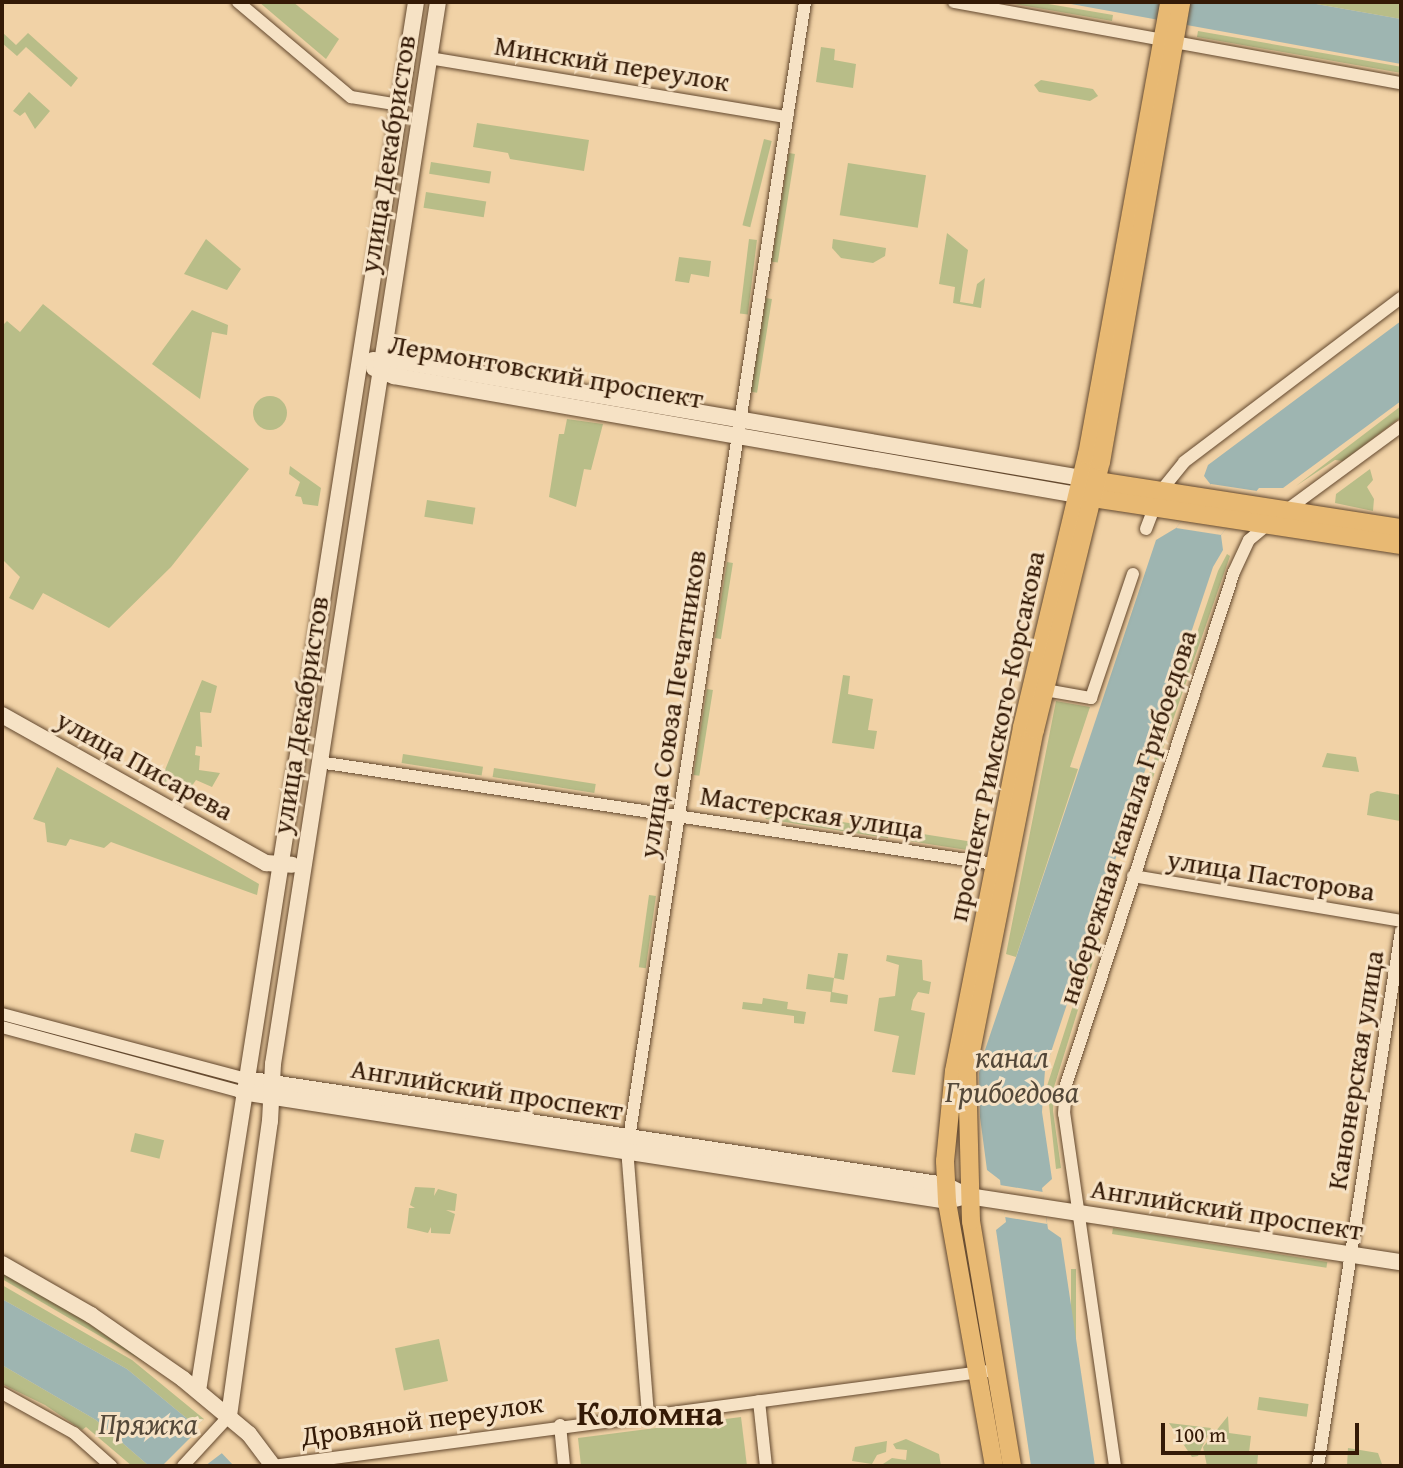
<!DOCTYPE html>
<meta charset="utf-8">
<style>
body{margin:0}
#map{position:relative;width:1403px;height:1468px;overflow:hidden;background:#f1d2a6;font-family:"Gentium Book Plus",serif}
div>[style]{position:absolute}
.green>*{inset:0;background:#b8bd88;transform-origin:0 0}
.round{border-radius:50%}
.water>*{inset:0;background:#9eb5b1}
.pier>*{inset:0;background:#f1d2a6}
.roads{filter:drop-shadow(0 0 2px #63482e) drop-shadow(0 0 2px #63482e)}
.street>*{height:12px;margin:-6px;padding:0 6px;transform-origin:6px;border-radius:6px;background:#f6e2c5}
.secondary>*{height:16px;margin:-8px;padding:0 8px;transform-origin:8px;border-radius:8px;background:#f6e2c5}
.primary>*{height:18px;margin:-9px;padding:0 9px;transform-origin:9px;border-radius:9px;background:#e8b973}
span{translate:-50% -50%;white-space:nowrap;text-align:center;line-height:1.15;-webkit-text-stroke:6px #f6e2c5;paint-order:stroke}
.street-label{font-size:28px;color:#341a06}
.water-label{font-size:30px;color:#544839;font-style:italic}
.district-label{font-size:35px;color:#341a06;font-weight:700}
.frame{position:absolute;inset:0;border:4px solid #341a06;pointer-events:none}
.scale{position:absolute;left:1161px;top:1423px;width:198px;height:32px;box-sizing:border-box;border:4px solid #341a06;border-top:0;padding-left:9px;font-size:21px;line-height:24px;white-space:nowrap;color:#341a06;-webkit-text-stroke:5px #f6e2c5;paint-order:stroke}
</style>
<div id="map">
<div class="green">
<i style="clip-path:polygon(259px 2px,293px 2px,339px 39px,326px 59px)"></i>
<i style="clip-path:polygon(1003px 2px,1037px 2px,1113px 15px,1112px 21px)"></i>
<i style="clip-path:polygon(1305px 2px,1401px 2px,1401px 19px)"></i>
<i style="left:1198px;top:31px;width:206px;height:6px;rotate:10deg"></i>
<i style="clip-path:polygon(2px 32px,16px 45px,28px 33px,78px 78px,71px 87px,26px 47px,17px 56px,2px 43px)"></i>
<i style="clip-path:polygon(821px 47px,835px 49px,834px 60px,856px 64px,853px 88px,816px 82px)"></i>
<i style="clip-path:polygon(1041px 80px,1093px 89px,1098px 96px,1090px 101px,1039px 92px,1034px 85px)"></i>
<i style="clip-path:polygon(29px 92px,50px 111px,35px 129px,25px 112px,20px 116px,13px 111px)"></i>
<i style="clip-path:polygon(477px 123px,589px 140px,584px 171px,510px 159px,508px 153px,473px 147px)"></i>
<i style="left:764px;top:139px;width:8px;height:89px;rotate:14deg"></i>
<i style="left:789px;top:153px;width:6px;height:110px;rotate:9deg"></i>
<i style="left:431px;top:162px;width:61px;height:12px;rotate:9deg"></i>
<i style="left:848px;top:163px;width:79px;height:53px;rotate:9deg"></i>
<i style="left:426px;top:192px;width:61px;height:16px;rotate:9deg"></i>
<i style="clip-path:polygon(947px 233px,968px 250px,960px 302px,973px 304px,977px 284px,985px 278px,981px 308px,953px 303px,955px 287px,939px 284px)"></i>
<i style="clip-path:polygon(206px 239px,241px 269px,227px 290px,184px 274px)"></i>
<i style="left:749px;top:239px;width:8px;height:75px;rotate:7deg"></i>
<i style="clip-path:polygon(833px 239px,886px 248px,885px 256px,873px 263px,841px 258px,832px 248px)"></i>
<i style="clip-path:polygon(679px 257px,711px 261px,709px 277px,691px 274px,689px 283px,675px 281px)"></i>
<i style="left:766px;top:298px;width:6px;height:95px;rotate:9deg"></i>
<i style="clip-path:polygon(43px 304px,249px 469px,171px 567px,109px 628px,43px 593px,33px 610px,9px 598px,20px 577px,2px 559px,2px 326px,7px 321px,20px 332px)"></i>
<i style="clip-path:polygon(192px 310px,228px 325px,227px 335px,212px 332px,200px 399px,152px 364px)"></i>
<i class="round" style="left:253px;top:396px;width:34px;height:34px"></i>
<i style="clip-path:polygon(1401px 406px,1401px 417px,1343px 461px,1335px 460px,1296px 486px)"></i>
<i style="clip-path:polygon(567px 419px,603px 424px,591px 470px,584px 469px,576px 507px,549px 497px,559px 434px,564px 434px)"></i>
<i style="clip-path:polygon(290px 466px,321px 488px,318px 506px,303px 504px,301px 497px,295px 496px,300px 482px,289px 474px)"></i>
<i style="clip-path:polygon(1370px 469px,1373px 480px,1367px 487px,1374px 499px,1373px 511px,1335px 503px,1336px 494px)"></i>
<i style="left:427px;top:500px;width:49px;height:17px;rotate:9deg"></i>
<i style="clip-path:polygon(1227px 554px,1230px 556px,1132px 838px,1129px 833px,1218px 571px)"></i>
<i style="left:727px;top:562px;width:6px;height:77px;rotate:9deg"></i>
<i style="clip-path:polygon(843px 675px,850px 676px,848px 694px,873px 699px,868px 730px,877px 731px,874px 749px,832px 743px)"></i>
<i style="clip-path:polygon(202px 680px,217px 686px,211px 713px,200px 712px,202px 747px,196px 746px,195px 755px,200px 756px,199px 770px,220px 773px,212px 787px,196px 780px,185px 796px,160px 782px)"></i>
<i style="left:707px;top:689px;width:6px;height:87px;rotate:9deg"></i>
<i style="clip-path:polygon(1056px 701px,1090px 707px,1070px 767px,1078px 769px,1016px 957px,1006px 954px)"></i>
<i style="clip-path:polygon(1327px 753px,1356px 757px,1359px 772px,1322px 767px)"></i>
<i style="left:403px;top:754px;width:81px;height:9px;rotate:9deg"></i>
<i style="clip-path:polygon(57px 767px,259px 884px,257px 895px,111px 842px,104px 848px,70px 839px,66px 846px,47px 842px,45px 823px,33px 819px)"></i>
<i style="left:494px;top:768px;width:103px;height:9px;rotate:9deg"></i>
<i style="clip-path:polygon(1377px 791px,1401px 795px,1400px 821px,1367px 815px,1370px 794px)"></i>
<i style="left:767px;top:810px;width:124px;height:9px;rotate:9deg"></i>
<i style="left:904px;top:831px;width:70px;height:9px;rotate:9deg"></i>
<i style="left:649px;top:895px;width:7px;height:73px;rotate:8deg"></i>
<i style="clip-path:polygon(1095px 937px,1100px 939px,1054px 1087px,1053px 1111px,1061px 1168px,1056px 1169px,1047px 1086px)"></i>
<i style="clip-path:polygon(838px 953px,848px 954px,844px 980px,834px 978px,832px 992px,848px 995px,847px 1004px,830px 1002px,831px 992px,806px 989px,808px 974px,834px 978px)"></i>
<i style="clip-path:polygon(887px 955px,922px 960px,923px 980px,931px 982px,929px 994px,918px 992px,913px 1000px,911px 1010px,925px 1013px,915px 1075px,892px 1072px,899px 1036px,874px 1031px,879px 998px,895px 996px,899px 965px,886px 961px)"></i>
<i style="clip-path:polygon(763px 998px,788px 1002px,787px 1009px,806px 1012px,804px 1024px,794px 1023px,794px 1016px,742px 1009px,743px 1002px,762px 1004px)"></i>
<i style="left:135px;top:1133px;width:30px;height:19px;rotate:14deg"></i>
<i style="clip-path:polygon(415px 1187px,435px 1188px,434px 1196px,438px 1189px,457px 1194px,455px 1211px,446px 1210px,455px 1214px,450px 1234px,431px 1233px,431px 1227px,428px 1233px,407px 1228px,409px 1208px,415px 1208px,410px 1205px)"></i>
<i style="left:1113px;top:1228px;width:217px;height:6px;rotate:9deg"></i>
<i style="left:1071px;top:1269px;width:5px;height:199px"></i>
<i style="clip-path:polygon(2px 1273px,55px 1301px,153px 1367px,2px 1279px)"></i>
<i style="clip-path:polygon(2px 1285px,132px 1360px,204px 1419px,196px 1426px,127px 1369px,2px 1299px)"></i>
<i style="left:439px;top:1339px;width:43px;height:45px;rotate:78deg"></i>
<i style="clip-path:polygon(2px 1365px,96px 1420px,149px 1466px,132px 1466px,86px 1427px,82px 1430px,45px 1405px,2px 1384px)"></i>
<i style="left:1259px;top:1397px;width:50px;height:13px;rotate:8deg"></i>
<i style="clip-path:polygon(1228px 1416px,1229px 1433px,1251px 1436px,1249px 1453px,1258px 1455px,1257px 1466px,1207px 1466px,1203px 1447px)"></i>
<i style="clip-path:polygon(741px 1417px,747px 1466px,581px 1466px,578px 1438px)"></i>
<i style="clip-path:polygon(1169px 1423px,1211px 1428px,1198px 1456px,1192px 1457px)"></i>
<i style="clip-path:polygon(906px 1439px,939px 1454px,941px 1466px,880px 1466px,892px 1458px,906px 1460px,907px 1450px,896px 1449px,893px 1444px)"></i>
<i style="clip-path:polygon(887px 1441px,886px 1452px,877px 1455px,872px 1464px,852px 1461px,855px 1447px)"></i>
<i style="clip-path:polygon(1348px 1448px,1378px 1453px,1382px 1464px,1347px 1466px)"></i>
</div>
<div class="water">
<i style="clip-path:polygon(1060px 2px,1305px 2px,1401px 19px,1401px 64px)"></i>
<i style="clip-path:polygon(1401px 321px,1401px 401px,1283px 488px,1259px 488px,1221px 535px,1223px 550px,1213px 567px,1045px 1070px,1042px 1112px,1052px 1179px,1042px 1188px,1048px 1229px,1061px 1238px,1095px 1466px,1031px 1466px,996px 1230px,1006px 1222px,1001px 1189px,1000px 1180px,987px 1170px,980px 1117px,979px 1073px,984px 1053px,1156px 540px,1176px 528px,1211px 485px,1204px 476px,1208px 465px)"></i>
<i style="clip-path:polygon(2px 1299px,127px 1369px,196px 1426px,234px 1466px,149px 1466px,96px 1420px,2px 1365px)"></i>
</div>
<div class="pier">
<i style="clip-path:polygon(1211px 484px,1257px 491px,1221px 535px,1176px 528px)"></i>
<i style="clip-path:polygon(1000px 1185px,1043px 1192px,1047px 1224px,1005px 1217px)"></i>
<i style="clip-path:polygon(199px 1424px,226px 1450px,205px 1466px,162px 1466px,198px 1430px)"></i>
</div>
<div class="roads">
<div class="street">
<i style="left:238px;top:2px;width:148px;rotate:40.1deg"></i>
<i style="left:351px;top:97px;width:50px;rotate:9.3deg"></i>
<i style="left:954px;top:2px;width:454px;rotate:10.3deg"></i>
<i style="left:429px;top:58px;width:363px;rotate:9.4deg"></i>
<i style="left:1284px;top:512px;width:145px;rotate:-36.3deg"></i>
<i style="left:1146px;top:529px;width:40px;rotate:-69deg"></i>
<i style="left:1160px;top:492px;width:38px;rotate:-51deg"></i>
<i style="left:1184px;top:462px;width:272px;rotate:-37.1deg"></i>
<i style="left:1045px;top:690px;width:47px;rotate:9.9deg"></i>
<i style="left:1091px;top:698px;width:131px;rotate:-71.3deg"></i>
<i style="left:319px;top:762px;width:690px;rotate:8.59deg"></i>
<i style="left:1133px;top:876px;width:272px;rotate:9.5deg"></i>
<i style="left:2px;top:1014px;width:253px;rotate:14.9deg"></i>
<i style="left:2px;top:1027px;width:249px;rotate:15.2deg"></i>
<i style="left:2px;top:1393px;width:82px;rotate:29.1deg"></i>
<i style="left:74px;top:1433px;width:50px;rotate:41.7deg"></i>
<i style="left:759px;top:1401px;width:65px;rotate:83.9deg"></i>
<i style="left:648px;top:1415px;width:265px;rotate:-94.5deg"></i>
<i style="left:627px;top:1151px;width:1163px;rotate:-81.19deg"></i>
<i style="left:560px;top:1425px;width:41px;rotate:84.4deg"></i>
<i style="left:183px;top:1466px;width:68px;rotate:-47.4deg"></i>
<i style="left:273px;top:1466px;width:728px;rotate:-7.57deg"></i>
<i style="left:1115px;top:1466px;width:356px;rotate:-98.2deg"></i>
<i style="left:1064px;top:1114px;width:29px;rotate:-86deg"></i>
<i style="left:1066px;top:1085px;width:540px;rotate:-71.87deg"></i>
<i style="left:1234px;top:572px;width:35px;rotate:-65deg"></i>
<i style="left:1249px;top:540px;width:26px;rotate:-40deg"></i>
<i style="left:1318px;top:1466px;width:541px;rotate:-81.18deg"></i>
</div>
<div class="secondary">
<i style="left:373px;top:360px;width:31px;rotate:4deg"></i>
<i style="left:404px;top:362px;width:687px;rotate:9.72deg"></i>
<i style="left:374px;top:368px;width:22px;rotate:22deg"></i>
<i style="left:394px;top:376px;width:693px;rotate:9.88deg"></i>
<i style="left:2px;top:715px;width:303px;rotate:29.3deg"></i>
<i style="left:266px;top:863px;width:26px;rotate:4deg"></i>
<i style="left:246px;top:1079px;width:707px;rotate:8.62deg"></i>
<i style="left:945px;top:1185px;width:25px;rotate:26deg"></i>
<i style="left:968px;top:1196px;width:438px;rotate:8.7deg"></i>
<i style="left:242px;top:1092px;width:713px;rotate:8.79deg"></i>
<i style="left:947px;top:1201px;width:12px;rotate:-14deg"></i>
<i style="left:2px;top:1264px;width:103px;rotate:29.8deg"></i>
<i style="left:91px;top:1315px;width:112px;rotate:34.8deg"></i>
<i style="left:183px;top:1379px;width:86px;rotate:39.8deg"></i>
<i style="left:249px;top:1434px;width:40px;rotate:53deg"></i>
<i style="left:198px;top:1391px;width:1406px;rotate:-81.08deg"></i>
<i style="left:229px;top:1416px;width:298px;rotate:-82.1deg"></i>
<i style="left:270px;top:1121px;width:57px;rotate:-87deg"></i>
<i style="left:273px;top:1064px;width:1075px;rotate:-81.17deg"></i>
</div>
<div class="primary">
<i style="left:1084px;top:479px;width:321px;rotate:8.8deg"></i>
<i style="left:1080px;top:496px;width:325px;rotate:8.7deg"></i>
<i style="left:994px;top:1466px;width:269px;rotate:-100.1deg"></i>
<i style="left:947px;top:1201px;width:40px;rotate:-92.9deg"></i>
<i style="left:945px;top:1161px;width:90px;rotate:-84.3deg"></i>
<i style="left:954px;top:1071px;width:351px;rotate:-78.8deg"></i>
<i style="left:1022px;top:727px;width:280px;rotate:-76.6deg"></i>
<i style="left:1087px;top:455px;width:460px;rotate:-79.7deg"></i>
<i style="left:1012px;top:1466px;width:248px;rotate:-99.5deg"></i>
<i style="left:971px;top:1221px;width:149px;rotate:-91.5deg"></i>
<i style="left:967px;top:1072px;width:349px;rotate:-78.8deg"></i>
<i style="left:1035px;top:730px;width:276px;rotate:-76.2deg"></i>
<i style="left:1101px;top:462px;width:467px;rotate:-80.1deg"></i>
</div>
</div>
<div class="street-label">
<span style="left:612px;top:63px;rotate:9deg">Минский переулок</span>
<span style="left:387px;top:154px;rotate:-81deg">улица Декабристов</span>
<span style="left:546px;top:371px;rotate:10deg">Лермонтовский проспект</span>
<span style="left:672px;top:704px;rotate:-81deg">улица Союза Печатников</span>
<span style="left:300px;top:715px;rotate:-81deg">улица Декабристов</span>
<span style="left:996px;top:736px;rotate:-78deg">проспект Римского-Корсакова</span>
<span style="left:145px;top:765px;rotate:29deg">улица Писарева</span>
<span style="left:812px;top:812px;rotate:9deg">Мастерская улица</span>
<span style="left:1127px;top:817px;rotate:-72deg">набережная канала Грибоедова</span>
<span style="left:1271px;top:875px;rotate:9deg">улица Пасторова</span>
<span style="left:1355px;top:1070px;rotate:-81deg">Канонерская улица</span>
<span style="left:487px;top:1089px;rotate:9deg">Английский проспект</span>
<span style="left:1227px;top:1209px;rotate:9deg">Английский проспект</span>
<span style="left:422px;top:1419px;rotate:-8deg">Дровяной переулок</span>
</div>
<div class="water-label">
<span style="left:1012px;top:1073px">канал<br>Грибоедова</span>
<span style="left:148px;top:1423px">Пряжка</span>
</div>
<div class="district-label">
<span style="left:650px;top:1413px">Коломна</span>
</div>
<div class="frame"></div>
<div class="scale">100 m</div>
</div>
